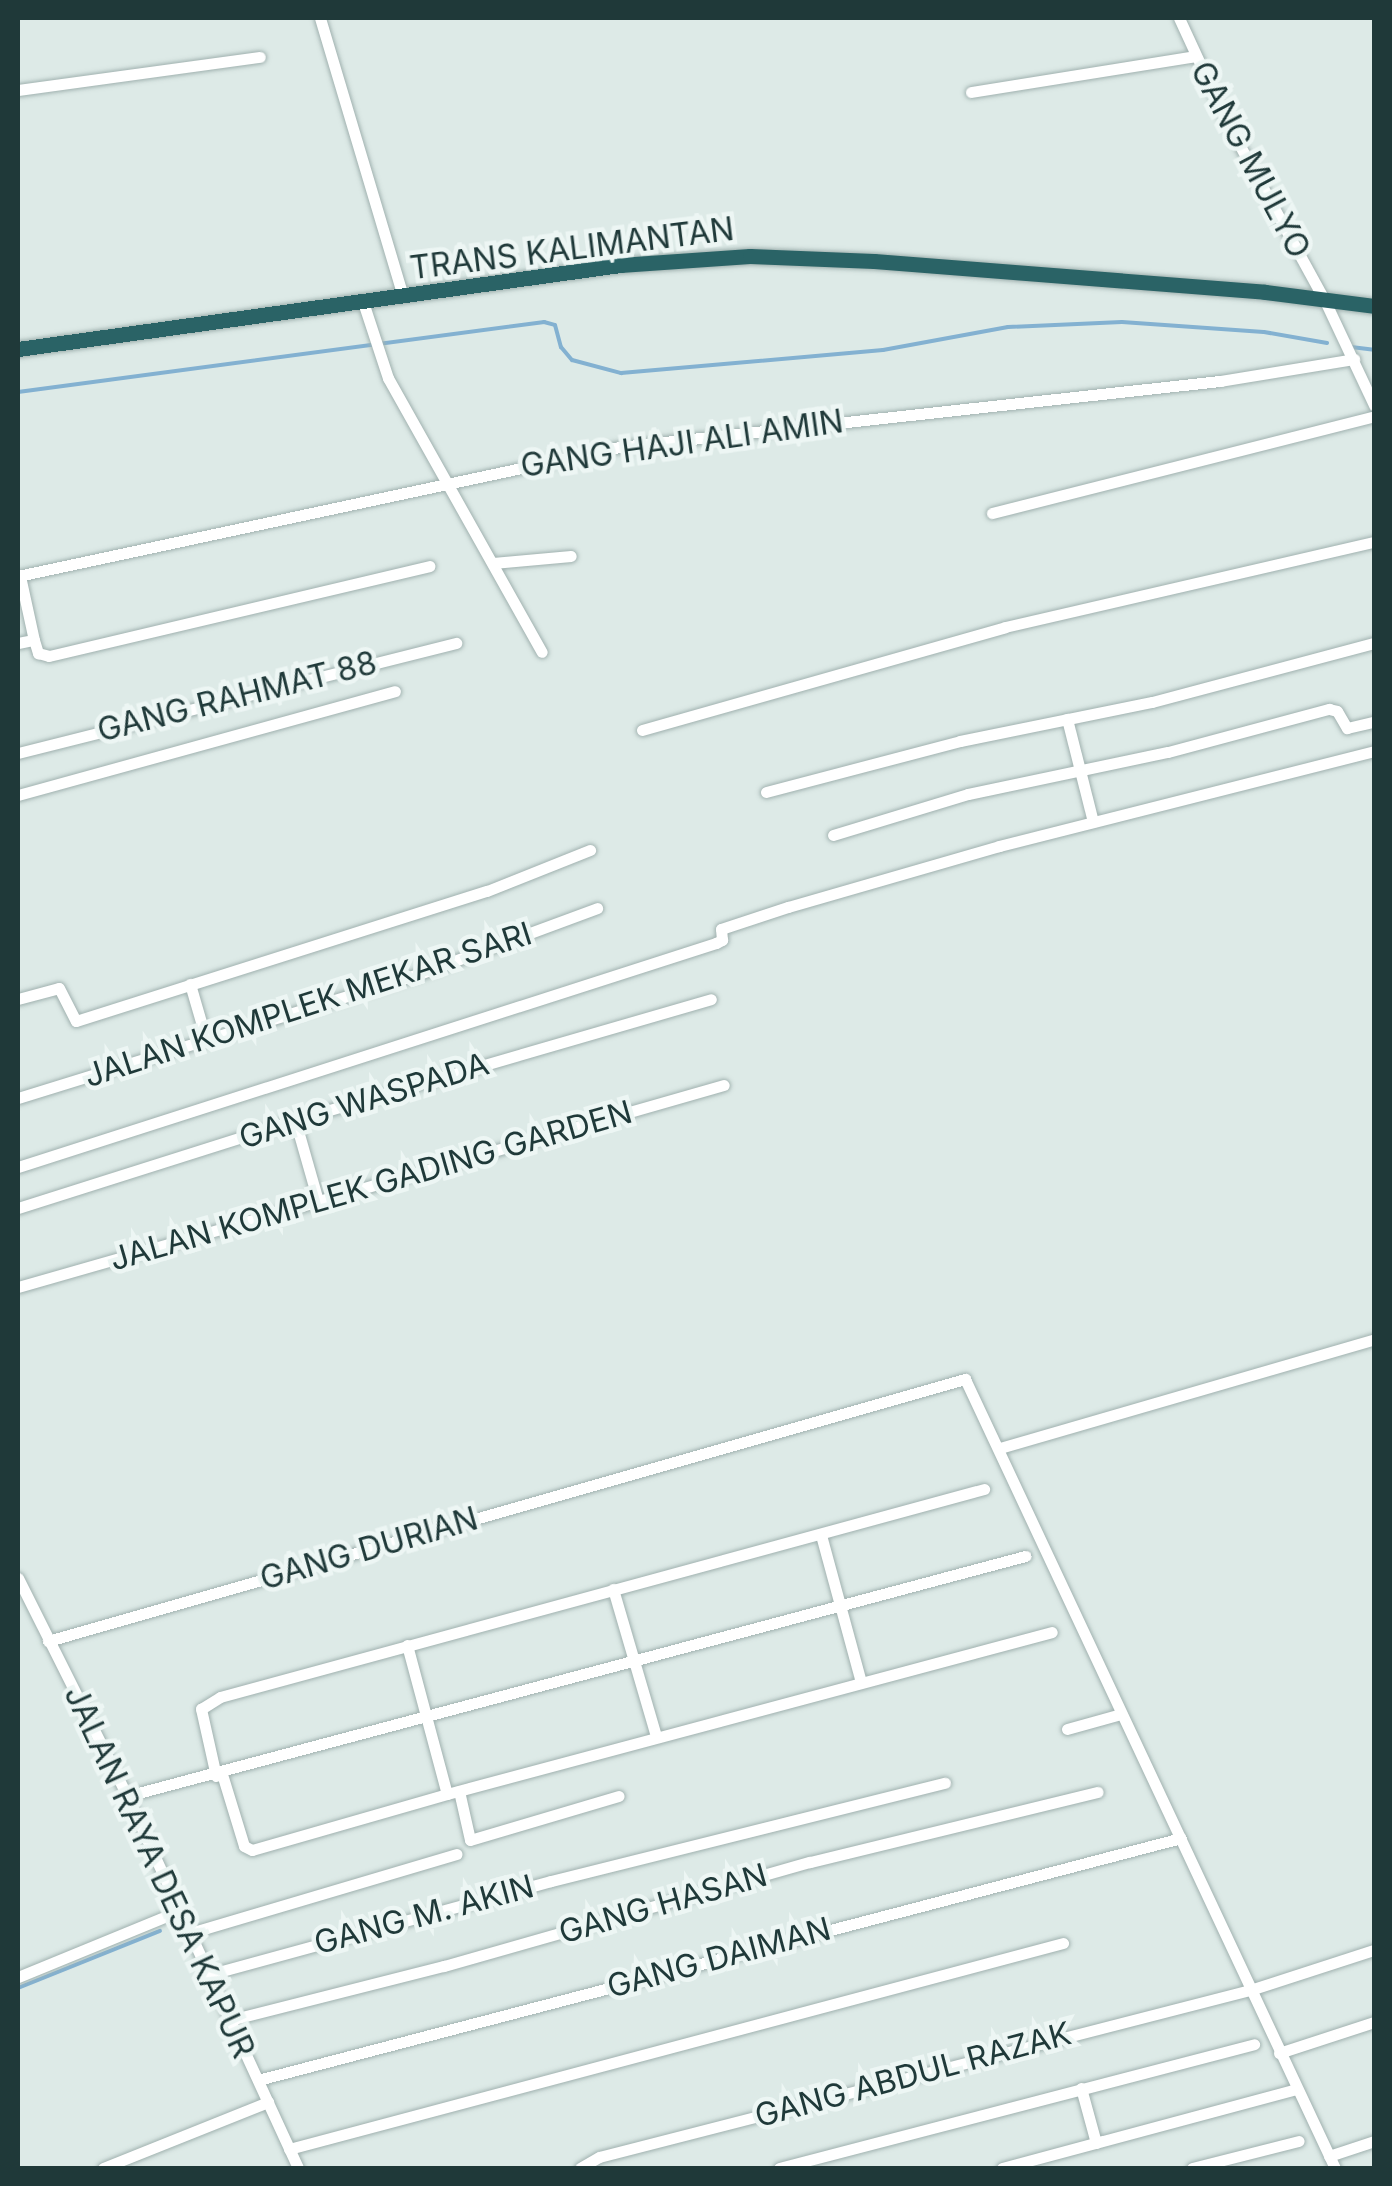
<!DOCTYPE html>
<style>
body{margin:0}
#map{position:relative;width:1392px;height:2186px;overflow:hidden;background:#ddeae7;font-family:Inter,sans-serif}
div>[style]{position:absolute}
.stream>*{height:4px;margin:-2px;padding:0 2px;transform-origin:2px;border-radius:2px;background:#83b1d1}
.roads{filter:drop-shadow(0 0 2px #a0b1af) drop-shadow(0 0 2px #a0b1af)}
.minor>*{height:11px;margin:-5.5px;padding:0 5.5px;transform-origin:5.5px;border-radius:5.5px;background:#fff}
.highway>*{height:15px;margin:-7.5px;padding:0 7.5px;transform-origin:7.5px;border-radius:7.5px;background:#2a6366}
span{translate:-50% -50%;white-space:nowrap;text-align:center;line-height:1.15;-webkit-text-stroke:9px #edf6f4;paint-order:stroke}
.street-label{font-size:32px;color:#1f3939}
.frame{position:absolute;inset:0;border:20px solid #1f3939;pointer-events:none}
</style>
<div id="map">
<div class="stream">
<i style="left:1351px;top:347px;width:23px;rotate:7deg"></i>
<i style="left:18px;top:392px;width:531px;rotate:-7.58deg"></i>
<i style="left:544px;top:322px;width:11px;rotate:15deg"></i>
<i style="left:555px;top:325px;width:23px;rotate:75deg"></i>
<i style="left:561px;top:347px;width:17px;rotate:50deg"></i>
<i style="left:572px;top:360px;width:51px;rotate:14.9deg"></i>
<i style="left:621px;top:373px;width:263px;rotate:-5deg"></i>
<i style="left:883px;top:350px;width:127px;rotate:-10.4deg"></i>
<i style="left:1008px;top:327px;width:114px;rotate:-2.5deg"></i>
<i style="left:1122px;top:322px;width:142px;rotate:4deg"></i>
<i style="left:1264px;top:332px;width:64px;rotate:9.9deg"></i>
<i style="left:18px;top:1988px;width:153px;rotate:-21.9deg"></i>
</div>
<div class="roads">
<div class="minor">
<i style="left:320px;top:18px;width:290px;rotate:73.4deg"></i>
<i style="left:1179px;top:18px;width:117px;rotate:65.2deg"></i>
<i style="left:1228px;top:124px;width:202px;rotate:61.3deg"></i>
<i style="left:1325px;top:301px;width:115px;rotate:64.8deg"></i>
<i style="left:18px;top:90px;width:244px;rotate:-7.8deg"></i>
<i style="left:971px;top:92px;width:227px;rotate:-9.1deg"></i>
<i style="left:363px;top:302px;width:80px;rotate:71.8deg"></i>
<i style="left:388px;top:378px;width:314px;rotate:60.7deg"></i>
<i style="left:992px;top:513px;width:394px;rotate:-14.2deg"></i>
<i style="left:493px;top:563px;width:78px;rotate:-5.1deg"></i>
<i style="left:18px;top:576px;width:615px;rotate:-12.11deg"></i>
<i style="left:619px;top:447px;width:605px;rotate:-6.27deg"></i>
<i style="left:1220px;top:381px;width:136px;rotate:-9.3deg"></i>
<i style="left:20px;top:576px;width:66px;rotate:77.7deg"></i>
<i style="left:18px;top:643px;width:16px;rotate:-11deg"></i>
<i style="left:34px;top:640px;width:14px;rotate:73deg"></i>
<i style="left:38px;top:653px;width:11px;rotate:15deg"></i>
<i style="left:49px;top:656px;width:391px;rotate:-13.3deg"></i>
<i style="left:1067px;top:719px;width:106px;rotate:75.8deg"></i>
<i style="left:642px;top:730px;width:377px;rotate:-15.8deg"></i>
<i style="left:1005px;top:627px;width:379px;rotate:-13deg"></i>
<i style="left:18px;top:753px;width:452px;rotate:-14.1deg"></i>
<i style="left:766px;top:792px;width:201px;rotate:-14.7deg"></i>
<i style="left:960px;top:741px;width:196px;rotate:-11.5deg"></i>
<i style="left:1152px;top:702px;width:230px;rotate:-14.9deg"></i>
<i style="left:18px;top:795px;width:391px;rotate:-15.4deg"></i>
<i style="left:833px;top:835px;width:141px;rotate:-16.9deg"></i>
<i style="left:968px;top:794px;width:204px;rotate:-11.9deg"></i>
<i style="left:1168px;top:752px;width:167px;rotate:-15deg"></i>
<i style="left:1329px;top:709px;width:8px;rotate:14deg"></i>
<i style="left:1337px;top:711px;width:20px;rotate:60deg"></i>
<i style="left:1347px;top:728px;width:28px;rotate:-13deg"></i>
<i style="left:190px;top:984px;width:57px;rotate:73.8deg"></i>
<i style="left:18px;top:999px;width:42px;rotate:-15deg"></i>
<i style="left:59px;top:988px;width:37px;rotate:63deg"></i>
<i style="left:76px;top:1021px;width:431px;rotate:-17.6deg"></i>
<i style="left:487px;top:891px;width:111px;rotate:-21.7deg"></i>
<i style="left:18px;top:1098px;width:420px;rotate:-17.2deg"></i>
<i style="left:419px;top:974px;width:190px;rotate:-20.3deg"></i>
<i style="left:295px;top:1120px;width:84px;rotate:74.1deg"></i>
<i style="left:18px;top:1167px;width:733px;rotate:-17.79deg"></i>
<i style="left:716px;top:943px;width:7px;rotate:-27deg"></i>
<i style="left:722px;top:940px;width:11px;rotate:-95deg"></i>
<i style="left:721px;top:929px;width:71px;rotate:-18.2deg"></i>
<i style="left:788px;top:907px;width:220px;rotate:-16.1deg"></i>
<i style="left:999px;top:846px;width:387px;rotate:-14.2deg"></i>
<i style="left:18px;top:1208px;width:291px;rotate:-17.6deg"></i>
<i style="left:295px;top:1120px;width:433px;rotate:-16.2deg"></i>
<i style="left:18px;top:1287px;width:734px;rotate:-15.97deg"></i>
<i style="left:1000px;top:1448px;width:390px;rotate:-16.2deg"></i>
<i style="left:821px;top:1535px;width:152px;rotate:74.8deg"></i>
<i style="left:18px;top:1578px;width:244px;rotate:63.4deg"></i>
<i style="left:127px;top:1796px;width:409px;rotate:65.3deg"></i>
<i style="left:613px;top:1589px;width:153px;rotate:73.7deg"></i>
<i style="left:48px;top:1641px;width:954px;rotate:-15.95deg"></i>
<i style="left:965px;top:1379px;width:871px;rotate:64.88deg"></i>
<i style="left:407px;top:1645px;width:154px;rotate:75deg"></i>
<i style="left:447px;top:1794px;width:626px;rotate:-14.99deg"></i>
<i style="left:1067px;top:1729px;width:56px;rotate:-15.5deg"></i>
<i style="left:222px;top:1774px;width:75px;rotate:73deg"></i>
<i style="left:244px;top:1846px;width:9px;rotate:27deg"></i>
<i style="left:252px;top:1850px;width:203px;rotate:-16deg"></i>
<i style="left:216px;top:1776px;width:69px;rotate:-102.6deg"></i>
<i style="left:201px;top:1709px;width:22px;rotate:-32deg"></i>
<i style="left:220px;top:1697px;width:792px;rotate:-15.23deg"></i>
<i style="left:459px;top:1791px;width:50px;rotate:77.3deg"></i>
<i style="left:470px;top:1840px;width:155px;rotate:-16.5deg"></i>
<i style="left:127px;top:1796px;width:930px;rotate:-14.96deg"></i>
<i style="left:190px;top:1933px;width:278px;rotate:-16.5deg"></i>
<i style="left:211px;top:1974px;width:352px;rotate:-15.3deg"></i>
<i style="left:551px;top:1881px;width:406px;rotate:-14deg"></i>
<i style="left:18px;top:1977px;width:174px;rotate:-22.3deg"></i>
<i style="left:230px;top:2020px;width:221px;rotate:-14.2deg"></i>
<i style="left:444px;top:1966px;width:380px;rotate:-15.9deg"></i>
<i style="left:810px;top:1862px;width:296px;rotate:-13.7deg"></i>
<i style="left:1279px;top:2053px;width:100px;rotate:-18.1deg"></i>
<i style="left:258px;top:2080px;width:954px;rotate:-14.69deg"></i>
<i style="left:1081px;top:2088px;width:57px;rotate:74.7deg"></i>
<i style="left:289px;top:2149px;width:801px;rotate:-14.9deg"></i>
<i style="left:1329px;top:2156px;width:47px;rotate:-18.4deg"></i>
<i style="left:103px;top:2168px;width:178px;rotate:-21.8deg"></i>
<i style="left:580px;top:2168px;width:22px;rotate:-30deg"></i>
<i style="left:599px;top:2157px;width:672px;rotate:-14.39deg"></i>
<i style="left:1250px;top:1990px;width:130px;rotate:-17.9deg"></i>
<i style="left:779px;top:2168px;width:491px;rotate:-14.6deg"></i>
<i style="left:1002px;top:2168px;width:305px;rotate:-15deg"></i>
<i style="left:1192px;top:2168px;width:110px;rotate:-14.2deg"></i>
</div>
<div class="highway">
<i style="left:18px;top:349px;width:608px;rotate:-7.94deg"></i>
<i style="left:620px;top:265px;width:130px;rotate:-4deg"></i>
<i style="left:750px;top:256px;width:124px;rotate:2.3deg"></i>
<i style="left:874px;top:261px;width:392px;rotate:4.5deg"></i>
<i style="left:1265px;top:292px;width:110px;rotate:7.3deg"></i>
</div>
</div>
<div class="street-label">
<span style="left:1250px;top:160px;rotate:62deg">GANG MULYO</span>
<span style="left:572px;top:249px;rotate:-7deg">TRANS KALIMANTAN</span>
<span style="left:682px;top:444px;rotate:-8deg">GANG HAJI ALI AMIN</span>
<span style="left:237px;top:697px;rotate:-14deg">GANG RAHMAT 88</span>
<span style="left:308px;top:1005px;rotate:-18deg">JALAN KOMPLEK MEKAR SARI</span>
<span style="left:364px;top:1101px;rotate:-17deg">GANG WASPADA</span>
<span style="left:371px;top:1186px;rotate:-16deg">JALAN KOMPLEK GADING GARDEN</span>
<span style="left:369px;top:1549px;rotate:-16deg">GANG DURIAN</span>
<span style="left:159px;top:1872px;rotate:65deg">JALAN RAYA DESA KAPUR</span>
<span style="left:663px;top:1904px;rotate:-16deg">GANG HASAN</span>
<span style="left:424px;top:1915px;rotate:-15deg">GANG M. AKIN</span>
<span style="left:719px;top:1958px;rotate:-15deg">GANG DAIMAN</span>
<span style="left:913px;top:2075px;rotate:-15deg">GANG ABDUL RAZAK</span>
</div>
<div class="frame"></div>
</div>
